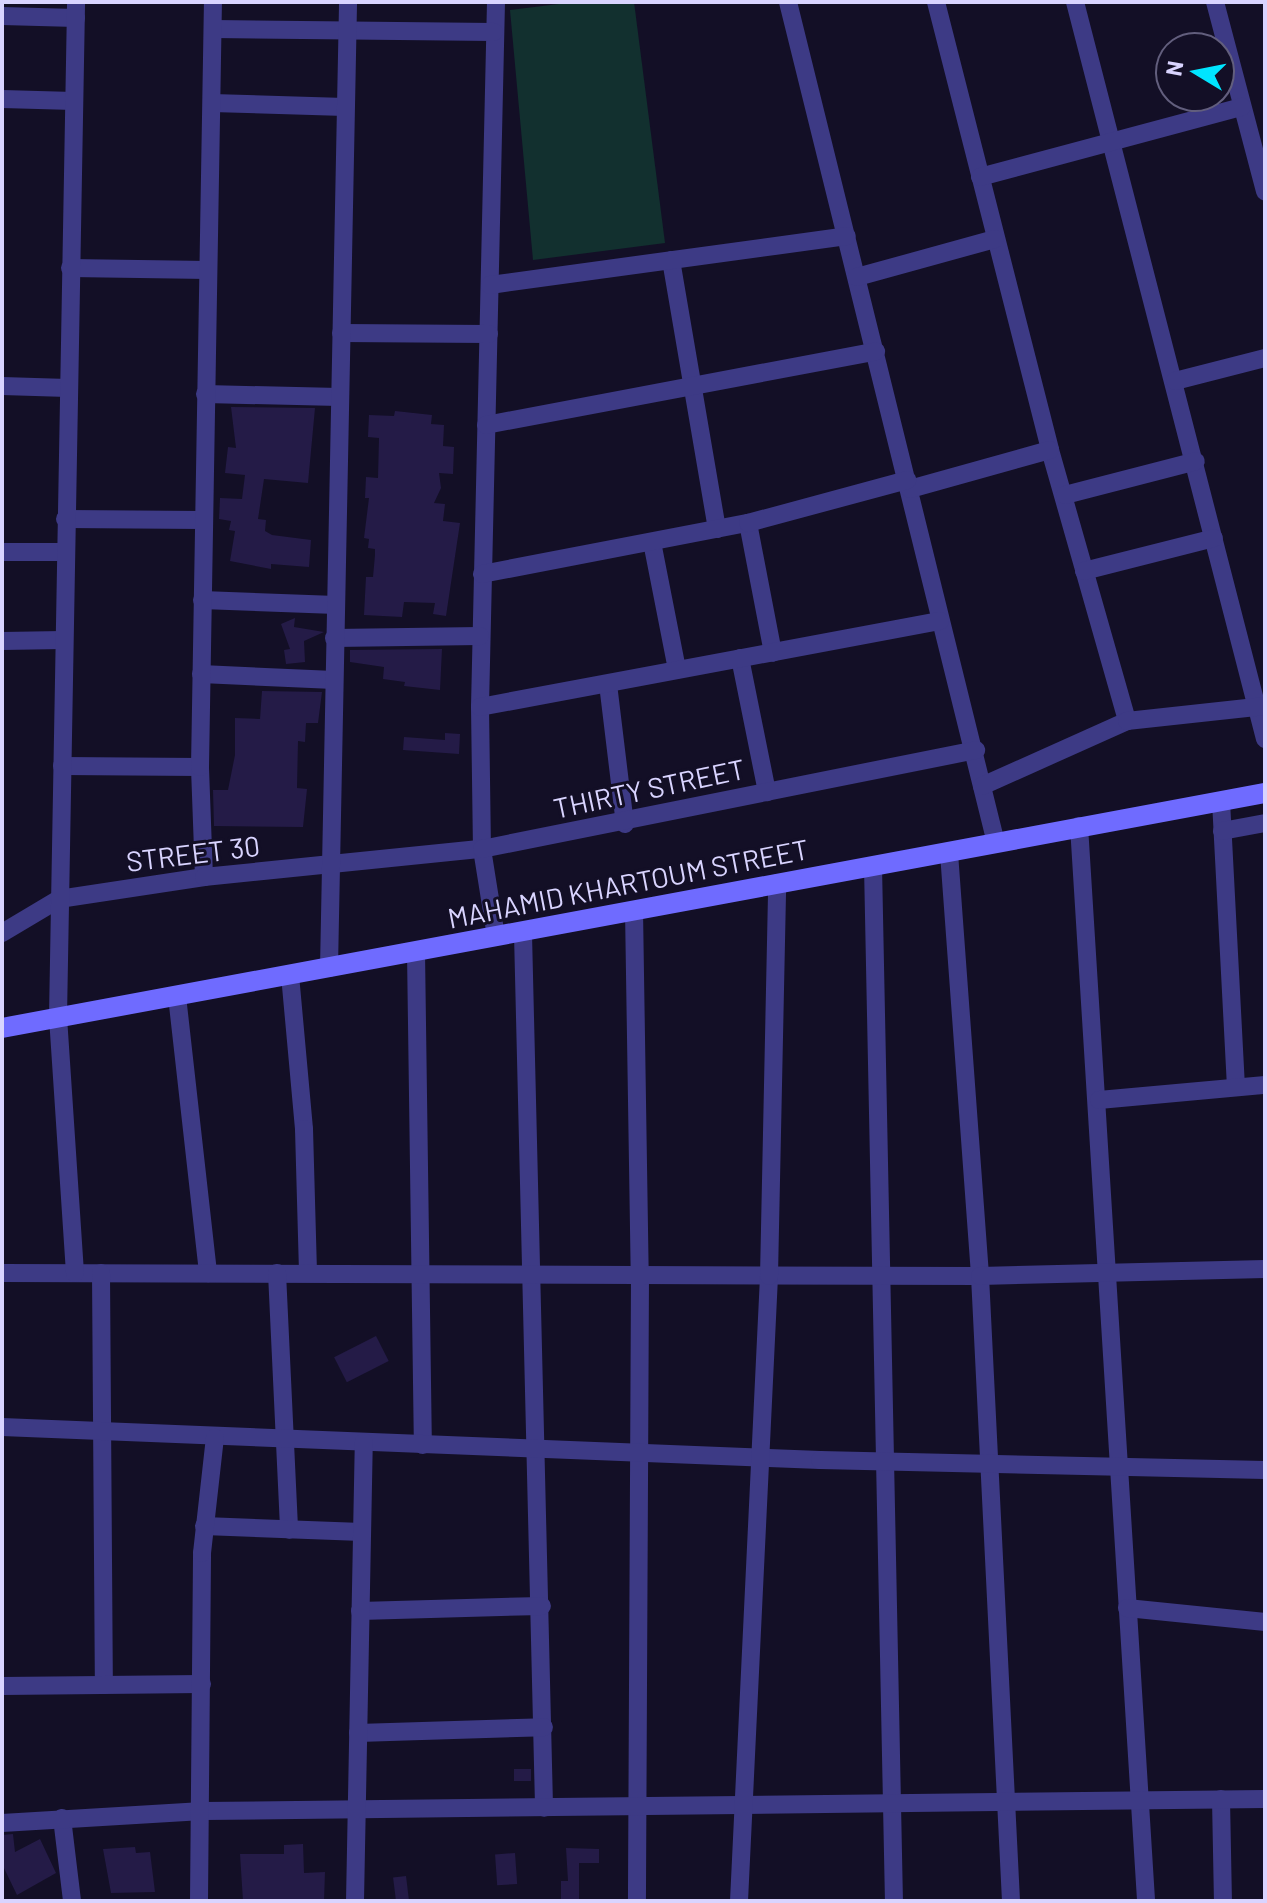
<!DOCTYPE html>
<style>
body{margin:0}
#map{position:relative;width:1267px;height:1903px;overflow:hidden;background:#130f26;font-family:Barlow,sans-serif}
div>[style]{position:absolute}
.green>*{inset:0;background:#12302f}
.building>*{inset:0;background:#241b47;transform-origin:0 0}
.street>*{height:18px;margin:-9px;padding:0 9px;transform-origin:9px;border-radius:9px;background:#3d3a85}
.secondary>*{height:20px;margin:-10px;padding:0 10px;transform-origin:10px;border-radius:10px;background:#6f6bff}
span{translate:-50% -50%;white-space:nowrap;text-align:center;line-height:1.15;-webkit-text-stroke:6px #130f26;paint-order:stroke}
.street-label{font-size:28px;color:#d9d4ff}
.frame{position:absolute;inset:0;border:4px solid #d9d4ff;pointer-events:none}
.north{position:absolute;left:1155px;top:32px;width:80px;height:80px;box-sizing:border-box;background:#130f26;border:2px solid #625e7d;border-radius:50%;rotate:280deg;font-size:22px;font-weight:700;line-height:32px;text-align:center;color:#d9d4ff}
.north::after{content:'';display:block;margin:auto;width:28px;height:36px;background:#00e5ff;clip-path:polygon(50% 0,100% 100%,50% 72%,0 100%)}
</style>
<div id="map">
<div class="green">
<i style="clip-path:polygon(575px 2px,634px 2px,665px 243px,533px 260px,510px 10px)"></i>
</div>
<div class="building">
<i style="clip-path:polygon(231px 407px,315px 408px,308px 483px,264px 479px,258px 519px,266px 520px,265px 531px,272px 535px,311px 540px,309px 567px,271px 564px,271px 569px,230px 561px,235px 531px,229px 530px,231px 521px,219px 519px,220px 498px,242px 499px,245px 475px,225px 473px,228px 447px,236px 448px)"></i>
<i style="clip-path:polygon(395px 411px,432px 415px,431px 424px,444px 425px,443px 446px,454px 447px,453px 474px,439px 473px,441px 488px,434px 503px,445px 504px,443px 521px,460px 523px,446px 616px,433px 614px,435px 603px,404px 602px,402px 617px,364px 615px,366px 577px,373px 577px,375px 555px,375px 549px,368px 548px,369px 539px,364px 538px,369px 498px,365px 498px,366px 477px,378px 478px,379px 438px,368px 437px,369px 415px,394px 416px)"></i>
<i style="clip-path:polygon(295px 618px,294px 627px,324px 632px,304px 641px,305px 662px,286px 664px,284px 650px,290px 649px,281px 624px)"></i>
<i style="clip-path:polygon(442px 649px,440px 690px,404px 686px,405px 682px,383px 679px,384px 667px,350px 662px,350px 650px)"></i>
<i style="clip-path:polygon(262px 691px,322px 692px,318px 723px,306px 723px,305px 742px,298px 741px,297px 788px,307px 789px,303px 827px,214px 826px,213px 790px,228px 790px,235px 755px,235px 718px,260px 719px)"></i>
<i style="clip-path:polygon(445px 733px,460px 734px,459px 754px,403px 750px,404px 737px,445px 740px)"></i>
<i style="left:376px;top:1336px;width:28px;height:47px;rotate:63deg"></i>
<i style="left:514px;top:1769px;width:17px;height:12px"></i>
<i style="clip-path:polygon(13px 1834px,15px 1852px,40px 1839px,56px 1873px,17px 1895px,2px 1864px,2px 1835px)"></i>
<i style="clip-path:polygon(303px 1844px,304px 1873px,325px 1872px,324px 1901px,243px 1901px,240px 1854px,284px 1854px,284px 1845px)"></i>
<i style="clip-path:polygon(135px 1847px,136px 1853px,150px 1852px,155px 1892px,111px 1893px,103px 1849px)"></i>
<i style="clip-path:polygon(566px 1848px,599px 1849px,599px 1863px,579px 1863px,579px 1901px,561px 1901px,561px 1881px,568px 1881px)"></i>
<i style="left:515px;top:1853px;width:31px;height:20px;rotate:86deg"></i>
<i style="left:406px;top:1876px;width:25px;height:13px;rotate:83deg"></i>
</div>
<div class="street">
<i style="left:496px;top:2px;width:705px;rotate:91.3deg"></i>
<i style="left:480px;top:707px;width:142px;rotate:89.2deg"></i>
<i style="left:482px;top:849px;width:88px;rotate:80.9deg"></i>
<i style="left:788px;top:2px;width:866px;rotate:76.11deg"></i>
<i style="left:936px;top:2px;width:462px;rotate:75.7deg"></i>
<i style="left:1050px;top:450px;width:282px;rotate:74.1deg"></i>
<i style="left:1075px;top:2px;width:761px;rotate:75.54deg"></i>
<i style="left:1215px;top:2px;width:196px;rotate:75.2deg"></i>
<i style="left:2px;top:16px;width:74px;rotate:1.5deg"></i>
<i style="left:213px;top:29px;width:281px;rotate:0.6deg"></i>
<i style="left:2px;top:99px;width:72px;rotate:1.6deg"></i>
<i style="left:212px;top:103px;width:133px;rotate:1.7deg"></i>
<i style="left:980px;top:177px;width:271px;rotate:-15deg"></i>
<i style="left:671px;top:260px;width:273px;rotate:80.3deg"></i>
<i style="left:70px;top:268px;width:138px;rotate:0.8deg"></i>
<i style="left:857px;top:277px;width:143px;rotate:-15.4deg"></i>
<i style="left:490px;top:285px;width:360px;rotate:-7.8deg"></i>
<i style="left:341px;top:333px;width:148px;rotate:0.4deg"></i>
<i style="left:1175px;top:381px;width:93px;rotate:-14.3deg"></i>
<i style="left:2px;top:386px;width:66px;rotate:1.7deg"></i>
<i style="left:205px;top:394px;width:134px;rotate:1.3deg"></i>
<i style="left:486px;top:425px;width:397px;rotate:-10.7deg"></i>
<i style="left:910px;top:489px;width:145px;rotate:-15.6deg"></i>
<i style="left:1065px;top:495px;width:135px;rotate:-14.5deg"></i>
<i style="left:65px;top:519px;width:138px;rotate:0.4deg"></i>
<i style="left:748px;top:523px;width:132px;rotate:79.1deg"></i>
<i style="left:652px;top:542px;width:130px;rotate:78.9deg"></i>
<i style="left:2px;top:552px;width:63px"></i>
<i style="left:1084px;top:571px;width:134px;rotate:-14.2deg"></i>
<i style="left:482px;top:574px;width:271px;rotate:-10.9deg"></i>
<i style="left:748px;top:523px;width:165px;rotate:-15.1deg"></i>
<i style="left:202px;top:600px;width:134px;rotate:2.1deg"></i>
<i style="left:334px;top:638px;width:146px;rotate:-0.8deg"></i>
<i style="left:2px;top:641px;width:61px;rotate:-0.9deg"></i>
<i style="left:740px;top:658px;width:137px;rotate:78.6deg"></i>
<i style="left:201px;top:674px;width:133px;rotate:2.6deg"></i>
<i style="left:608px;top:684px;width:141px;rotate:83.1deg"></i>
<i style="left:480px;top:707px;width:468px;rotate:-10.6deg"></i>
<i style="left:62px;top:766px;width:138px;rotate:0.4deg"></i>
<i style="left:982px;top:786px;width:159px;rotate:-24.1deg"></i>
<i style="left:1127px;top:721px;width:139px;rotate:-6.2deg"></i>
<i style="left:1221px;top:801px;width:286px;rotate:87deg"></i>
<i style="left:1079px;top:826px;width:1077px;rotate:86.43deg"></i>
<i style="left:1222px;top:831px;width:44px;rotate:-10.5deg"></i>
<i style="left:949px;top:853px;width:424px;rotate:85.8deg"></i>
<i style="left:980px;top:1276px;width:626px;rotate:87.16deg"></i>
<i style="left:873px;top:866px;width:1035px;rotate:88.84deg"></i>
<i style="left:204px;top:877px;width:110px;rotate:-92.1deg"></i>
<i style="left:200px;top:767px;width:765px;rotate:-89.03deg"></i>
<i style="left:634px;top:910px;width:366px;rotate:89.1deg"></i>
<i style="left:640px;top:1276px;width:625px;rotate:90.28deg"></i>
<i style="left:2px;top:933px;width:66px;rotate:-30.8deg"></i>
<i style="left:59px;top:899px;width:147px;rotate:-8.6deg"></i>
<i style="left:204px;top:877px;width:279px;rotate:-5.8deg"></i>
<i style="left:482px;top:849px;width:504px;rotate:-11.33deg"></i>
<i style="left:523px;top:934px;width:874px;rotate:88.62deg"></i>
<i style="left:416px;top:952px;width:493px;rotate:89.2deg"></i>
<i style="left:329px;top:968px;width:966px;rotate:-88.87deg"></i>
<i style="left:290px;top:975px;width:155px;rotate:84.8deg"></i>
<i style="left:304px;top:1129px;width:144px;rotate:88.4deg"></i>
<i style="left:177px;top:996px;width:279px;rotate:83.6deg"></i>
<i style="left:1099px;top:1100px;width:167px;rotate:-5.2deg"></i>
<i style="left:2px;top:1273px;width:978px;rotate:0.18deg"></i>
<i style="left:980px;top:1276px;width:285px;rotate:-1.4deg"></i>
<i style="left:75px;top:1273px;width:257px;rotate:-93.8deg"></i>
<i style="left:58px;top:1017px;width:1015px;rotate:-88.98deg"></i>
<i style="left:101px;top:1273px;width:412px;rotate:89.6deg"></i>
<i style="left:277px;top:1273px;width:257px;rotate:87.3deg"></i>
<i style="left:2px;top:1427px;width:819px;rotate:2.31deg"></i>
<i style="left:820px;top:1460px;width:445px;rotate:1.3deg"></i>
<i style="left:204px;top:1526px;width:158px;rotate:2.2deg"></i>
<i style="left:1127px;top:1608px;width:139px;rotate:5.8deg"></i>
<i style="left:360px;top:1611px;width:182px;rotate:-1.6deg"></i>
<i style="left:2px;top:1686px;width:200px;rotate:-0.6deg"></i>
<i style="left:358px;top:1733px;width:186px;rotate:-1.8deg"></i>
<i style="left:1221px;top:1799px;width:102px;rotate:88.9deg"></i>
<i style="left:62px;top:1818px;width:84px;rotate:83.1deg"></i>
<i style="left:2px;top:1823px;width:201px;rotate:-3.4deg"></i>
<i style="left:203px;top:1811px;width:1062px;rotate:-0.65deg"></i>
<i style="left:199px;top:1901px;width:348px;rotate:-89.5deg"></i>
<i style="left:202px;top:1553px;width:116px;rotate:-83.6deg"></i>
<i style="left:355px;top:1901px;width:459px;rotate:-88.9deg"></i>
<i style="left:739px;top:1901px;width:626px;rotate:-87.25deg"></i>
<i style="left:769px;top:1276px;width:393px;rotate:-88.8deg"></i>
</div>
<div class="secondary">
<i style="left:2px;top:1028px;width:1285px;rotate:-10.54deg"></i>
</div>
<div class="street-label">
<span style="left:649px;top:788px;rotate:-12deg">THIRTY STREET</span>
<span style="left:193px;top:853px;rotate:-7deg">STREET 30</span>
<span style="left:628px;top:883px;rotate:-11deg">MAHAMID KHARTOUM STREET</span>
</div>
<div class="frame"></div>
<div class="north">N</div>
</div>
